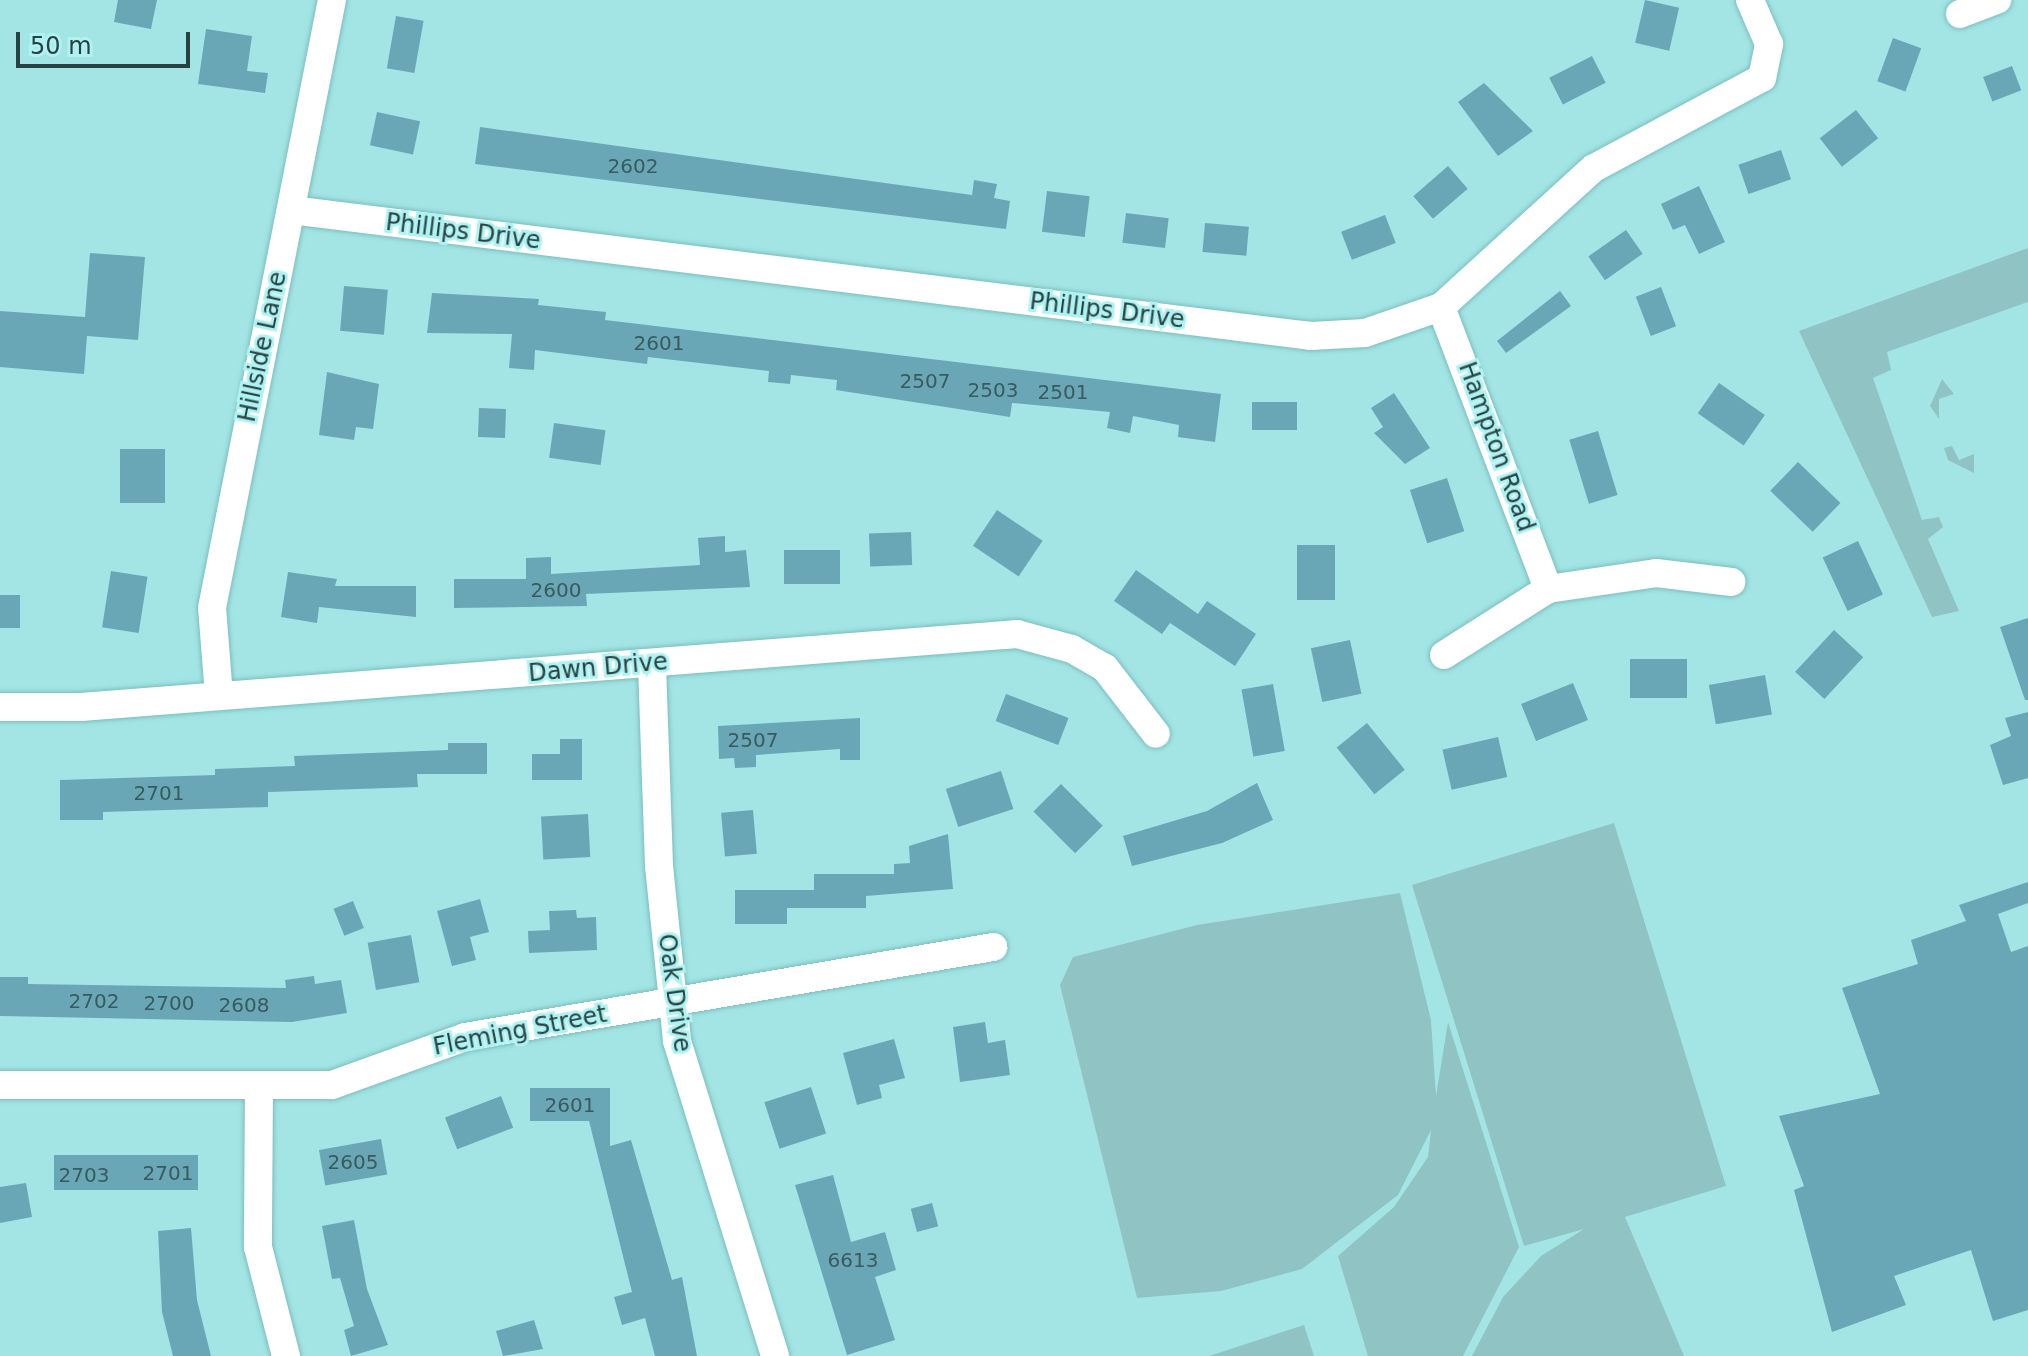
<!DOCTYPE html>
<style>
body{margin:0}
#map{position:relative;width:2028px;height:1356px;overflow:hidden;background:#a3e5e5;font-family:"DejaVu Sans",sans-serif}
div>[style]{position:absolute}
.green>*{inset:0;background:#90c4c4}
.building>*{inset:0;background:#6aa7b6;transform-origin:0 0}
.roads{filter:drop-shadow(0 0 2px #7cbebe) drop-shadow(0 0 2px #7cbebe)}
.minor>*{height:28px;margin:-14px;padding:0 14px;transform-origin:14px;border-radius:14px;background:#fff}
span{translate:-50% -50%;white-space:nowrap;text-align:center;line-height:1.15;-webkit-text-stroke:6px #b0f2f2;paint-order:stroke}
.number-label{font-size:20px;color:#385b5f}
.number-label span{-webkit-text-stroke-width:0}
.street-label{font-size:24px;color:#274242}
.scale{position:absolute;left:16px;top:32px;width:174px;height:36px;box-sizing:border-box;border:4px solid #274242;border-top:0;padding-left:10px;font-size:24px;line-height:28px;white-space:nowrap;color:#274242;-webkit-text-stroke:6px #b0f2f2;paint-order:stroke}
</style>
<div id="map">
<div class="green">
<i style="clip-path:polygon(2028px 248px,2028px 302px,1887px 352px,1891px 370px,1873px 378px,1922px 520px,1939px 517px,1943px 527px,1928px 539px,1959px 611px,1932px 617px,1799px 331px)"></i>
<i style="clip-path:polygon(1942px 379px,1954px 394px,1939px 399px,1939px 419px,1930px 406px)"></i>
<i style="clip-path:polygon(1952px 446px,1959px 460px,1974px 454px,1974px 473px,1948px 460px,1944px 448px)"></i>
<i style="clip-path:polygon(1614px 823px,1726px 1186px,1625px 1217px,1684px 1356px,1472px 1356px,1503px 1297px,1541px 1256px,1584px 1229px,1524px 1246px,1412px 885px)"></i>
<i style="clip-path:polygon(1400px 893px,1431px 1020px,1436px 1096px,1448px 1022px,1519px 1247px,1463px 1356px,1368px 1356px,1338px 1256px,1394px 1207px,1428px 1157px,1431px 1130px,1398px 1195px,1302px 1269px,1221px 1291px,1137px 1298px,1060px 985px,1073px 957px,1197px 925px)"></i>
<i style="clip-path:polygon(1304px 1325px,1314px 1356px,1209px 1356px)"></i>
</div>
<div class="building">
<i style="clip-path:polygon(118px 0,157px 0,151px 29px,114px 22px)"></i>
<i style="left:1645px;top:0;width:35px;height:44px;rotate:13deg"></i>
<i style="left:396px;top:16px;width:28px;height:53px;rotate:10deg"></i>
<i style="clip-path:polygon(206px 29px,252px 36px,247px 71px,268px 73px,265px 93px,198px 84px)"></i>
<i style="left:1893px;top:38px;width:30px;height:46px;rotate:20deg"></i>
<i style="left:1592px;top:56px;width:30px;height:48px;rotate:63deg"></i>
<i style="left:2012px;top:66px;width:26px;height:31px;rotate:69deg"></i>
<i style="clip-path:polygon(1484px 83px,1533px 131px,1498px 156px,1458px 102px)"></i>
<i style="left:1856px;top:110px;width:36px;height:46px;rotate:52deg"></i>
<i style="left:377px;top:112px;width:44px;height:34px;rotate:12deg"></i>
<i style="clip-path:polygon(480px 127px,972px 195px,974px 180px,997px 184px,994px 198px,1010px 201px,1006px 229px,475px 164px)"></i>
<i style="left:1781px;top:150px;width:31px;height:45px;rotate:71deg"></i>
<i style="left:1448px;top:166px;width:30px;height:46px;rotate:49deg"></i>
<i style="clip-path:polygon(1699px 186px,1725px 242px,1699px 254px,1685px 225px,1673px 230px,1661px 204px)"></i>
<i style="left:1047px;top:191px;width:43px;height:41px;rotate:7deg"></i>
<i style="left:1126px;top:213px;width:43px;height:30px;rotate:7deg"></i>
<i style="left:1385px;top:215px;width:30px;height:47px;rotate:69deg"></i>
<i style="left:1205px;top:223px;width:44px;height:29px;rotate:5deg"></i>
<i style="left:1626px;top:230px;width:29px;height:46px;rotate:55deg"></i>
<i style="clip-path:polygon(90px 253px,145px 257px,138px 340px,87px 336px,84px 374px,0 367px,0 311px,85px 317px)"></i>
<i style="left:344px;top:286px;width:44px;height:45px;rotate:5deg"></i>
<i style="left:1661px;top:287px;width:42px;height:27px;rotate:69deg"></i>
<i style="clip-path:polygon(1560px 291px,1571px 306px,1506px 353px,1497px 341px)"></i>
<i style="clip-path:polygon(432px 293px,539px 299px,538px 305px,606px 312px,605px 320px,1221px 394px,1215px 442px,1178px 437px,1179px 425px,1133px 416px,1130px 433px,1107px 428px,1110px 412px,1012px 403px,1010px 417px,836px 390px,837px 380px,791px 375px,790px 384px,768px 382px,769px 371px,648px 357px,647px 364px,535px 350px,534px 370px,509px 368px,512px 334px,427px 333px)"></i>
<i style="clip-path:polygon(327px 372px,379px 384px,373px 429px,356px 427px,354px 440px,319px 435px)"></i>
<i style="left:1719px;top:383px;width:56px;height:37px;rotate:35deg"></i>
<i style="clip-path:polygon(1394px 393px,1430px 448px,1405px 464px,1374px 433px,1383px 427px,1371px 408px)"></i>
<i style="left:1252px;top:402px;width:45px;height:28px"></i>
<i style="left:479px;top:408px;width:27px;height:29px;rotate:2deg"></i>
<i style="left:554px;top:423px;width:52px;height:35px;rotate:8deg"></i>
<i style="left:1598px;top:431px;width:67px;height:30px;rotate:73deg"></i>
<i style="left:120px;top:449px;width:45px;height:54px"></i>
<i style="left:1798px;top:462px;width:59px;height:40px;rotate:44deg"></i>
<i style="left:1447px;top:478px;width:56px;height:39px;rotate:72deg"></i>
<i style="left:997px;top:510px;width:55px;height:43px;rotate:34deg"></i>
<i style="left:911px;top:532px;width:33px;height:42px;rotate:88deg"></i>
<i style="clip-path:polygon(725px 536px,725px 552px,746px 550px,750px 587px,586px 594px,587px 606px,454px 608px,454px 579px,526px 579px,526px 558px,551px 557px,551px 574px,700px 565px,698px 538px)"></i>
<i style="left:1858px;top:541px;width:59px;height:39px;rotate:65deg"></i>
<i style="left:1297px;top:545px;width:38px;height:55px"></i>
<i style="left:784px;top:550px;width:56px;height:34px"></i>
<i style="clip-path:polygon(1136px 570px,1198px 614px,1207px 601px,1256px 634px,1235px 666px,1170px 623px,1162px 634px,1114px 601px)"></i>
<i style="left:111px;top:571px;width:37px;height:57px;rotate:9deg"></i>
<i style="clip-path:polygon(288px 572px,337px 579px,335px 586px,416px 586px,416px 617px,319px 607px,317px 623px,281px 617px)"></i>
<i style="left:0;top:595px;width:20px;height:33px"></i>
<i style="clip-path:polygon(2028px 618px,2028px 700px,2025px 700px,2000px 627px)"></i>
<i style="left:1834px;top:630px;width:40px;height:57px;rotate:43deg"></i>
<i style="left:1350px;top:640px;width:55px;height:40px;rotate:78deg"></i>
<i style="left:1630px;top:659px;width:57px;height:39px"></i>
<i style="left:1765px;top:675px;width:40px;height:57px;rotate:80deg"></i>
<i style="left:1573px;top:683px;width:40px;height:56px;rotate:68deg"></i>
<i style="left:1273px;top:684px;width:68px;height:32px;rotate:80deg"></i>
<i style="left:1006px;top:694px;width:67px;height:29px;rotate:21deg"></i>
<i style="clip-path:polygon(2028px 712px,2028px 778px,2003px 785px,1990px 745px,2011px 736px,2005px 718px)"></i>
<i style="clip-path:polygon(860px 718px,860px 760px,840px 760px,840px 749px,756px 755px,756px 767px,735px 768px,734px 758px,719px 759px,718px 726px)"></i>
<i style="left:1367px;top:723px;width:60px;height:39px;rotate:51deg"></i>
<i style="left:1498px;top:737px;width:41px;height:57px;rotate:77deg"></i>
<i style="clip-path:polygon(560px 739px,582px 739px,582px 780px,532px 780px,532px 754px,560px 754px)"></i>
<i style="clip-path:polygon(448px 743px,487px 743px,487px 774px,417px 774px,418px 787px,268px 792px,268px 807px,103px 812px,103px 820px,60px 820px,60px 780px,215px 775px,215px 769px,295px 766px,294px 756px,448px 750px)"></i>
<i style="left:1001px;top:771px;width:40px;height:58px;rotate:72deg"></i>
<i style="clip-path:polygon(1257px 783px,1273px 820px,1222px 843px,1132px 866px,1123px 836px,1207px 811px)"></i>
<i style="left:1061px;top:784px;width:59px;height:39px;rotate:45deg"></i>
<i style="left:753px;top:810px;width:44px;height:32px;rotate:85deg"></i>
<i style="left:588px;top:814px;width:43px;height:47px;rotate:87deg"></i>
<i style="clip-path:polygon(948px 834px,953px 889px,866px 896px,866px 908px,787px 908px,787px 924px,735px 924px,735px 890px,814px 890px,814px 874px,894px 874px,894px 864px,910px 863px,909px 846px)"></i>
<i style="clip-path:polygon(2028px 882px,2028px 903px,1998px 914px,2011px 952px,2028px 946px,2028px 1310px,1993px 1321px,1971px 1250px,1894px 1276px,1906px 1305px,1832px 1332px,1794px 1190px,1804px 1186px,1779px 1116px,1880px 1094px,1842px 988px,1918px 964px,1911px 940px,1966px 921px,1959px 905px)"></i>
<i style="clip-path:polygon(480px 899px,489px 932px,470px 937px,476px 960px,452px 966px,437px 911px)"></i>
<i style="left:353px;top:901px;width:29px;height:21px;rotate:68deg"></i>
<i style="clip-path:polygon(576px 910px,577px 918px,596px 917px,597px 950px,529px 953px,528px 931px,550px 930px,549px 911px)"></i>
<i style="left:411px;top:935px;width:48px;height:44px;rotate:80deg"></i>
<i style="clip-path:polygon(314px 976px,315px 984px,341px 980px,347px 1013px,292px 1022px,0 1016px,0 977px,28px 977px,28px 984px,286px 988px,285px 980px)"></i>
<i style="clip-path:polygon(985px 1022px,988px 1043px,1005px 1040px,1010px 1075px,960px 1082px,953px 1027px)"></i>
<i style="clip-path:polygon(894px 1039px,905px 1078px,879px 1085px,882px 1098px,857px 1105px,843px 1053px)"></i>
<i style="left:811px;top:1087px;width:49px;height:49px;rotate:72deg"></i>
<i style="clip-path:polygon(530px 1088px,610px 1088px,610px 1146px,631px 1140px,672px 1280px,682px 1277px,697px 1356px,655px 1356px,645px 1318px,622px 1325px,614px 1297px,632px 1292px,589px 1121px,530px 1121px)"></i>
<i style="left:501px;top:1096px;width:34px;height:60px;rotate:69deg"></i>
<i style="left:381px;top:1139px;width:36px;height:63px;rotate:80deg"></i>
<i style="left:198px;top:1155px;width:35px;height:144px;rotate:90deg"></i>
<i style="clip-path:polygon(833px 1175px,851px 1242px,885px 1232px,896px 1270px,875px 1277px,895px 1340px,847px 1355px,795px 1185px)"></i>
<i style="clip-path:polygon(26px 1183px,32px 1217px,0 1223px,0 1187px)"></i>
<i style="left:932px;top:1203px;width:24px;height:22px;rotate:75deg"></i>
<i style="clip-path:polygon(354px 1220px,367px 1289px,388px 1345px,351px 1356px,344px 1330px,354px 1326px,340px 1278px,332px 1279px,322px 1226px)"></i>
<i style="clip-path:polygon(191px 1228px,197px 1300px,211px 1356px,173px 1356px,162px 1312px,158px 1231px)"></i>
<i style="clip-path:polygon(534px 1320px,543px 1349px,503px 1356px,496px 1331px)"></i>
</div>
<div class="roads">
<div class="minor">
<i style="left:1960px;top:14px;width:40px;rotate:-21deg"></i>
<i style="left:291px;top:210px;width:1028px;rotate:7.04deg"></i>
<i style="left:1311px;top:336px;width:54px;rotate:-3.2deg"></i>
<i style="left:1365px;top:333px;width:80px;rotate:-18.9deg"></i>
<i style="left:1441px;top:307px;width:207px;rotate:-42.3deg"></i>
<i style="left:1594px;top:168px;width:191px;rotate:-28.2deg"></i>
<i style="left:1762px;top:78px;width:35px;rotate:-78deg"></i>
<i style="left:1769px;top:44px;width:48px;rotate:-113.4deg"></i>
<i style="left:1441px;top:307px;width:302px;rotate:69.2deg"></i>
<i style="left:1444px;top:655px;width:123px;rotate:-32.4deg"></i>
<i style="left:1548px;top:589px;width:109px;rotate:-8.4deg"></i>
<i style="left:1656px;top:573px;width:76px;rotate:6.8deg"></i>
<i style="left:652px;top:665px;width:201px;rotate:88deg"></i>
<i style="left:659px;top:866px;width:176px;rotate:84.1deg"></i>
<i style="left:677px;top:1041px;width:330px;rotate:72.7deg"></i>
<i style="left:219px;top:696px;width:88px;rotate:-94.5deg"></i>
<i style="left:212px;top:608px;width:620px;rotate:-78.84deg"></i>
<i style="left:0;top:707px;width:81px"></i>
<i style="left:81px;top:707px;width:939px;rotate:-4.46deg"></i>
<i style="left:1017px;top:634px;width:57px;rotate:15.3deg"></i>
<i style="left:1072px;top:649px;width:38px;rotate:30deg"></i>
<i style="left:1105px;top:668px;width:83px;rotate:52.3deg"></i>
<i style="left:0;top:1085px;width:332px"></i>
<i style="left:332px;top:1085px;width:141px;rotate:-19.8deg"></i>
<i style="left:465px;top:1037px;width:536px;rotate:-9.67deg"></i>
<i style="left:259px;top:1085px;width:162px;rotate:90.4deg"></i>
<i style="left:258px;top:1247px;width:113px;rotate:75.6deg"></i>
</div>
</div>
<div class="number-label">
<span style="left:633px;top:166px">2602</span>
<span style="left:659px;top:343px">2601</span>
<span style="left:925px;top:381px">2507</span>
<span style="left:993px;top:390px">2503</span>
<span style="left:1063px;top:392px">2501</span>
<span style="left:556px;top:590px">2600</span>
<span style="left:753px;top:740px">2507</span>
<span style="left:159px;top:793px">2701</span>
<span style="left:94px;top:1001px">2702</span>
<span style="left:169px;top:1003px">2700</span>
<span style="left:244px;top:1005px">2608</span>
<span style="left:570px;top:1105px">2601</span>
<span style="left:353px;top:1162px">2605</span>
<span style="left:168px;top:1173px">2701</span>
<span style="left:84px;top:1175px">2703</span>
<span style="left:853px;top:1260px">6613</span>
</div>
<div class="street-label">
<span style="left:463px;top:232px;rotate:7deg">Phillips Drive</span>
<span style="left:1107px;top:311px;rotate:7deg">Phillips Drive</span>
<span style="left:263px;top:347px;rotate:-78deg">Hillside Lane</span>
<span style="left:1496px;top:447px;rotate:70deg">Hampton Road</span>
<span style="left:598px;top:668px;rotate:-5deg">Dawn Drive</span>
<span style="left:674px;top:993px;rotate:82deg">Oak Drive</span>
<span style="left:520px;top:1031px;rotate:-11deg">Fleming Street</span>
</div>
<div class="scale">50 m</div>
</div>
